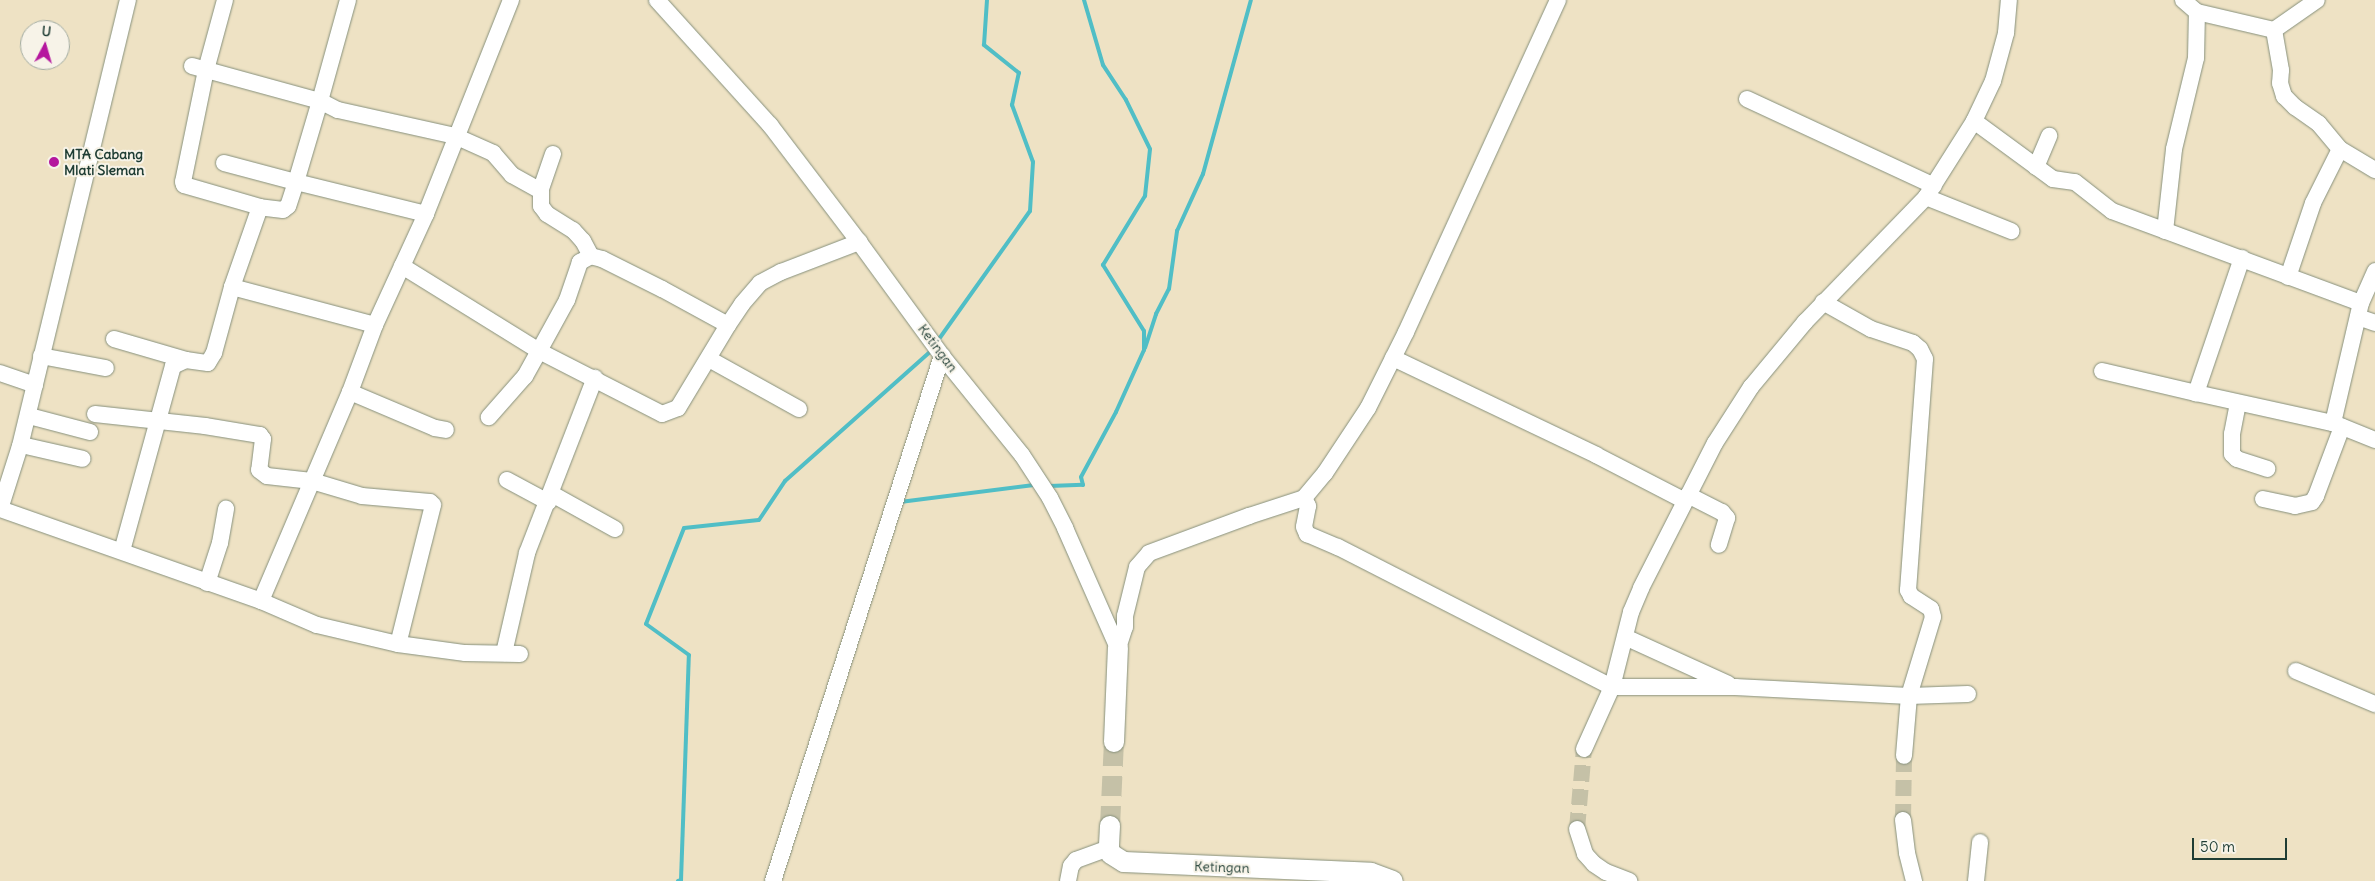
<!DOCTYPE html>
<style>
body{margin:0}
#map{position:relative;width:2375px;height:881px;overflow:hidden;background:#eee2c4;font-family:Delius,sans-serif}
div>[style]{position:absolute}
.stream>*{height:4px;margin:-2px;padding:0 2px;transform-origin:2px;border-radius:2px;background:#50bec6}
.minor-tunnel>*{height:16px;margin-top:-8px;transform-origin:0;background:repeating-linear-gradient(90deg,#c5c1a7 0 16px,transparent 0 24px)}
.major-tunnel>*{height:20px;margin-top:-10px;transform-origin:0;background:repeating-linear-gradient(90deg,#c5c1a7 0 20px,transparent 0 30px)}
.roads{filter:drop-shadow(0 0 1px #86907c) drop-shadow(0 0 1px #86907c)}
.minor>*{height:16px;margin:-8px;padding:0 8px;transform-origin:8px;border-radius:8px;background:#fff}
.major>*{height:20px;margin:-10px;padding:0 10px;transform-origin:10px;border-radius:10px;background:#fff}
.dots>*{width:14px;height:14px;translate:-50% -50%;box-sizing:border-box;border:2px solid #f7f3e8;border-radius:50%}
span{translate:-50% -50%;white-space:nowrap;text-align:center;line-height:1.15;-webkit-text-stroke:4px #f7f3e8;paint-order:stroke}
.poi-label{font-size:14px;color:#1f3d34;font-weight:700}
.left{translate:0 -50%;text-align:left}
.street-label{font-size:14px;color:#1f3d34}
.north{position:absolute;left:20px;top:20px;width:50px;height:50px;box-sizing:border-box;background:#f7f3e8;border:1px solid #a1aaa0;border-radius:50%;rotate:6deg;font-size:14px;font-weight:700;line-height:20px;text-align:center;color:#1f3d34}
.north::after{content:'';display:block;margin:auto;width:18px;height:22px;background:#b5179e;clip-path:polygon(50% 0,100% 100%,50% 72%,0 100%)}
.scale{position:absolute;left:2192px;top:838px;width:95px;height:22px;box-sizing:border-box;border:2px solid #1f3d34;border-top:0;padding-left:6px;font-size:15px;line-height:18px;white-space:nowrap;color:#1f3d34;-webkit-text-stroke:4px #f7f3e8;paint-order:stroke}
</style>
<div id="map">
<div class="stream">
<i style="left:939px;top:339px;width:157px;rotate:-54.6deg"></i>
<i style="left:1030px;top:211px;width:49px;rotate:-86.5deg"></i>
<i style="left:1033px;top:162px;width:61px;rotate:-110.2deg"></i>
<i style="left:1012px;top:105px;width:33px;rotate:-78deg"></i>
<i style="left:1019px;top:73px;width:45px;rotate:-141.3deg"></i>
<i style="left:984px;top:45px;width:45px;rotate:-86.2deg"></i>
<i style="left:1145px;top:348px;width:36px;rotate:-72deg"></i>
<i style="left:1156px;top:314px;width:28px;rotate:-63deg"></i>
<i style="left:1169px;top:289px;width:59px;rotate:-82.1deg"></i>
<i style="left:1177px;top:231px;width:63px;rotate:-65.5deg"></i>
<i style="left:1203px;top:174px;width:180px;rotate:-74.6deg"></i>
<i style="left:1049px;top:486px;width:34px;rotate:-2deg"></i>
<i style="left:1083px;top:485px;width:8px;rotate:-104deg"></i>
<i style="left:1081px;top:477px;width:74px;rotate:-61.7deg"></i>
<i style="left:1116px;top:412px;width:68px;rotate:-65.7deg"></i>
<i style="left:1144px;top:350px;width:19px;rotate:-90deg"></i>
<i style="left:1144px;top:331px;width:78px;rotate:-121.8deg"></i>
<i style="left:1103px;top:265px;width:81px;rotate:-58.7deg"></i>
<i style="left:1145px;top:196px;width:47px;rotate:-83.9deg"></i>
<i style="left:1150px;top:149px;width:55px;rotate:-116.1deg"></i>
<i style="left:1126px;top:100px;width:42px;rotate:-123.3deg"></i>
<i style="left:1103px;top:65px;width:68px;rotate:-106.3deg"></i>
<i style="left:900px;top:502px;width:135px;rotate:-7.2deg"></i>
<i style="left:678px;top:881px;width:3px;rotate:-18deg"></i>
<i style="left:681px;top:880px;width:225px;rotate:-88deg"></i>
<i style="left:689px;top:655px;width:53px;rotate:-144.2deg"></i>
<i style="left:646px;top:624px;width:103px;rotate:-68.4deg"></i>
<i style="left:684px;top:528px;width:75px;rotate:-6.1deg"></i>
<i style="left:759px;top:520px;width:47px;rotate:-56.3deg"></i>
<i style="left:785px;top:481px;width:194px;rotate:-41.7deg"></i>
</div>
<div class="minor-tunnel">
<i style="left:1903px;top:820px;width:64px;rotate:-89.1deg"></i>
<i style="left:1577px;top:829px;width:80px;rotate:-85deg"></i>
</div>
<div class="major-tunnel">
<i style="left:1110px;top:826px;width:84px;rotate:-87.3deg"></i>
</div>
<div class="roads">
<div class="minor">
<i style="left:225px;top:0;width:73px;rotate:105.2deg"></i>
<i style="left:206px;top:70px;width:114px;rotate:101.6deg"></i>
<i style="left:183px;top:182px;width:3px;rotate:72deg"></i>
<i style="left:184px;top:185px;width:79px;rotate:16.1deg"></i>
<i style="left:348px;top:0;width:105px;rotate:105.5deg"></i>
<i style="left:320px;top:101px;width:20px;rotate:27deg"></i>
<i style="left:338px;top:110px;width:120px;rotate:12.5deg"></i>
<i style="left:455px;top:136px;width:42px;rotate:24.1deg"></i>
<i style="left:493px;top:153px;width:29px;rotate:49deg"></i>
<i style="left:512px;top:175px;width:33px;rotate:29deg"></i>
<i style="left:511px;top:0;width:230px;rotate:111.7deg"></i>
<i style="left:426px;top:214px;width:122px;rotate:114.7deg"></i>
<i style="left:375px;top:325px;width:72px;rotate:110.5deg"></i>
<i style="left:350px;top:392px;width:227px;rotate:113.1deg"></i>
<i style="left:261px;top:601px;width:61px;rotate:23.2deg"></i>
<i style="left:317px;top:625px;width:83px;rotate:13.2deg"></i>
<i style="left:398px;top:644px;width:68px;rotate:7.7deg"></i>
<i style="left:465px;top:653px;width:55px;rotate:1deg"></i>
<i style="left:657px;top:0;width:169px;rotate:47.9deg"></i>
<i style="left:770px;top:125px;width:147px;rotate:52.7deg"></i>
<i style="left:859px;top:242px;width:141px;rotate:53.9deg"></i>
<i style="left:942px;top:356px;width:127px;rotate:51.1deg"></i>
<i style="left:1022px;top:455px;width:51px;rotate:56.9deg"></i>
<i style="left:1050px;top:498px;width:34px;rotate:63deg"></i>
<i style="left:1065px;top:528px;width:131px;rotate:66.2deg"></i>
<i style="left:2183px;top:0;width:18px;rotate:41deg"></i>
<i style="left:2197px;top:12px;width:79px;rotate:13.2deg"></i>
<i style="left:2274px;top:30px;width:52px;rotate:-34.9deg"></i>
<i style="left:2274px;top:30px;width:41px;rotate:80.1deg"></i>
<i style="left:2281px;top:70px;width:13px;rotate:94deg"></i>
<i style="left:2280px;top:83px;width:14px;rotate:73deg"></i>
<i style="left:2284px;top:96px;width:16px;rotate:45deg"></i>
<i style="left:2295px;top:107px;width:29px;rotate:35deg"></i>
<i style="left:2319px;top:124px;width:33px;rotate:50deg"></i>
<i style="left:2340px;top:149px;width:41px;rotate:31deg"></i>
<i style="left:192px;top:66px;width:133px;rotate:15.3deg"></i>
<i style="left:320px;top:101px;width:84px;rotate:106.5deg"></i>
<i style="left:296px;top:182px;width:134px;rotate:13.8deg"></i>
<i style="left:1747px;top:99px;width:206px;rotate:24.9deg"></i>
<i style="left:1974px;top:121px;width:98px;rotate:36.3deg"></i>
<i style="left:2053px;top:179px;width:22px;rotate:8deg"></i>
<i style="left:2075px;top:182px;width:47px;rotate:38.1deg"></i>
<i style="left:2112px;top:211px;width:265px;rotate:20.3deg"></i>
<i style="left:553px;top:154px;width:37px;rotate:109deg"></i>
<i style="left:541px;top:189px;width:17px;rotate:90deg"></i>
<i style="left:541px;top:206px;width:10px;rotate:53deg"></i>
<i style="left:547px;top:214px;width:31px;rotate:32deg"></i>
<i style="left:573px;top:230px;width:15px;rotate:48deg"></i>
<i style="left:583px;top:241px;width:17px;rotate:62deg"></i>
<i style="left:224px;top:163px;width:74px;rotate:14.8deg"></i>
<i style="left:296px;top:182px;width:25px;rotate:108deg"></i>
<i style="left:288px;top:206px;width:6px;rotate:141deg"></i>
<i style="left:283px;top:210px;width:23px;rotate:-173deg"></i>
<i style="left:260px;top:207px;width:85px;rotate:109.3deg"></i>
<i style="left:232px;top:287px;width:148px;rotate:14.9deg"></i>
<i style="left:2036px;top:167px;width:34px;rotate:-67deg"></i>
<i style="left:1926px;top:197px;width:92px;rotate:21.8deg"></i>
<i style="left:2165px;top:231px;width:82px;rotate:-83.7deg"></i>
<i style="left:2174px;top:149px;width:94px;rotate:-76.4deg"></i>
<i style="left:2196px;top:58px;width:46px;rotate:-88.8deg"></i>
<i style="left:2242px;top:258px;width:143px;rotate:108.8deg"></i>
<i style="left:2196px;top:393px;width:140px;rotate:12.4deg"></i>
<i style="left:2333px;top:423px;width:45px;rotate:22deg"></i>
<i style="left:402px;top:266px;width:161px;rotate:31.8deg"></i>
<i style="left:539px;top:351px;width:138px;rotate:27.1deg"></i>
<i style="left:662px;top:414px;width:17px;rotate:-21deg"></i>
<i style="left:678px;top:408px;width:97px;rotate:-58.9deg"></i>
<i style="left:728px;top:325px;width:75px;rotate:-151.4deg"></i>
<i style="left:662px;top:289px;width:67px;rotate:-153.4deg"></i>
<i style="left:602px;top:259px;width:11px;rotate:-165deg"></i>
<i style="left:591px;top:256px;width:13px;rotate:151deg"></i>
<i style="left:580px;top:262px;width:40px;rotate:108.9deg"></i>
<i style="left:567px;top:300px;width:58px;rotate:118.8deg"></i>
<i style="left:539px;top:351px;width:29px;rotate:119deg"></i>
<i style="left:525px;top:376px;width:55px;rotate:131.3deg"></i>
<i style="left:2288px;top:277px;width:78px;rotate:-71.3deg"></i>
<i style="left:2313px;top:203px;width:60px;rotate:-63.4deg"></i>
<i style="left:1823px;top:302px;width:55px;rotate:29.4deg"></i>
<i style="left:1871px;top:329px;width:44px;rotate:18.4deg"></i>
<i style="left:1913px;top:343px;width:9px;rotate:41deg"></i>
<i style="left:1920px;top:349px;width:11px;rotate:63deg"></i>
<i style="left:1925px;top:359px;width:232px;rotate:94.2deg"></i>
<i style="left:1908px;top:590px;width:7px;rotate:63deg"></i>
<i style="left:1911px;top:596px;width:24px;rotate:33deg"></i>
<i style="left:1931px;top:609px;width:8px;rotate:76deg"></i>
<i style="left:1933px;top:617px;width:83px;rotate:106.9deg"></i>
<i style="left:1909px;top:696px;width:60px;rotate:94.8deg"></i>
<i style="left:2358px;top:317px;width:18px;rotate:19deg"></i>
<i style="left:728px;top:325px;width:25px;rotate:-56deg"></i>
<i style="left:742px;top:304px;width:28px;rotate:-49deg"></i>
<i style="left:760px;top:283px;width:24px;rotate:-28deg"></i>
<i style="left:781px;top:272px;width:84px;rotate:-21deg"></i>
<i style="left:114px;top:339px;width:75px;rotate:16.3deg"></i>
<i style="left:186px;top:360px;width:22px;rotate:8deg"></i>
<i style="left:208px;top:363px;width:12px;rotate:-59deg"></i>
<i style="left:214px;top:353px;width:68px;rotate:-74.7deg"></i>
<i style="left:41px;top:356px;width:66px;rotate:10.5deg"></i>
<i style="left:1393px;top:358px;width:225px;rotate:25.5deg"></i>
<i style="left:1596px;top:455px;width:100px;rotate:27.3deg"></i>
<i style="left:709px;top:359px;width:103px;rotate:29.1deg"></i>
<i style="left:2102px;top:371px;width:97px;rotate:13.2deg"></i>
<i style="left:0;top:373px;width:37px;rotate:19deg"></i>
<i style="left:350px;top:392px;width:92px;rotate:23deg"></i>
<i style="left:435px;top:428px;width:11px;rotate:10deg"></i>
<i style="left:2238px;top:403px;width:32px;rotate:101deg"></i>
<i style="left:2232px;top:434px;width:20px;rotate:90deg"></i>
<i style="left:2232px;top:454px;width:7px;rotate:45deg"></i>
<i style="left:2237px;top:459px;width:32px;rotate:18deg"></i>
<i style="left:95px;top:414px;width:111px;rotate:6.2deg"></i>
<i style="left:205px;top:426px;width:56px;rotate:9.3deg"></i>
<i style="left:260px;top:435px;width:5px;rotate:53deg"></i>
<i style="left:263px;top:439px;width:31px;rotate:97deg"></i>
<i style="left:259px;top:470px;width:10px;rotate:37deg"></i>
<i style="left:267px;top:476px;width:45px;rotate:6.3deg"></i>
<i style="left:312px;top:481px;width:52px;rotate:16.7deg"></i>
<i style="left:362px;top:496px;width:68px;rotate:5deg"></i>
<i style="left:430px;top:502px;width:4px;rotate:45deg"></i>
<i style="left:433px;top:505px;width:143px;rotate:104.1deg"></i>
<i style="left:33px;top:417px;width:59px;rotate:14.7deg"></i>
<i style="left:2333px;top:423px;width:123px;rotate:-76.9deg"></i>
<i style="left:2361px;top:303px;width:35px;rotate:-66deg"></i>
<i style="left:26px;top:446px;width:58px;rotate:12.8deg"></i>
<i style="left:507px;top:480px;width:47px;rotate:28.2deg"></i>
<i style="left:552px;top:494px;width:72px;rotate:29.1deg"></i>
<i style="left:1688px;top:495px;width:38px;rotate:27deg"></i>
<i style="left:1722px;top:512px;width:8px;rotate:50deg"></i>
<i style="left:1727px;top:518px;width:28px;rotate:107deg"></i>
<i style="left:1304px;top:498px;width:9px;rotate:63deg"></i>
<i style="left:1308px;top:506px;width:21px;rotate:101deg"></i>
<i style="left:1304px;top:527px;width:8px;rotate:67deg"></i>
<i style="left:1307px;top:534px;width:34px;rotate:23deg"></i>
<i style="left:1338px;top:547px;width:308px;rotate:27.1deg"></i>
<i style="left:1612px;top:687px;width:123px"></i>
<i style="left:1735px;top:687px;width:174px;rotate:3deg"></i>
<i style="left:1909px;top:696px;width:59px;rotate:-1.9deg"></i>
<i style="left:2263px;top:499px;width:33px;rotate:12deg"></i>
<i style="left:2295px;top:506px;width:17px;rotate:-13deg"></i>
<i style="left:2312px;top:502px;width:7px;rotate:-56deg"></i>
<i style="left:2316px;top:496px;width:74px;rotate:-69.4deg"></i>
<i style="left:0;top:509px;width:66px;rotate:-72.4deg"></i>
<i style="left:20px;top:446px;width:459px;rotate:-76.4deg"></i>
<i style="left:0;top:509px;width:277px;rotate:19.4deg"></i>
<i style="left:122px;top:551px;width:192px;rotate:-74.6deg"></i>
<i style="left:173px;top:366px;width:14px;rotate:-25deg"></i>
<i style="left:207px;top:583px;width:42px;rotate:-72deg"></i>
<i style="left:220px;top:543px;width:35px;rotate:-80deg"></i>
<i style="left:1625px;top:637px;width:113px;rotate:24.5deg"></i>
<i style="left:1118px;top:648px;width:22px;rotate:-72deg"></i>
<i style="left:1125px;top:627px;width:11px;rotate:-90deg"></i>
<i style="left:1125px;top:616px;width:50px;rotate:-76.2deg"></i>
<i style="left:1137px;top:567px;width:18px;rotate:-49deg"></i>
<i style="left:1149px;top:553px;width:107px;rotate:-20.3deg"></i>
<i style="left:1249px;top:516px;width:58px;rotate:-18.1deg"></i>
<i style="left:1304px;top:498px;width:33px;rotate:-50deg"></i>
<i style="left:1325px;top:473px;width:78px;rotate:-56.5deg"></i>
<i style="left:1368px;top:408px;width:85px;rotate:-63.4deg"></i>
<i style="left:1406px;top:332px;width:365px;rotate:-65.4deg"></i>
<i style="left:504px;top:653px;width:103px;rotate:-77deg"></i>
<i style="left:527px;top:553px;width:188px;rotate:-68.8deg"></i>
<i style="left:2296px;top:671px;width:86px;rotate:22.7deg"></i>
<i style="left:1584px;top:749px;width:68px;rotate:-65.7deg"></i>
<i style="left:1612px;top:687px;width:77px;rotate:-75.8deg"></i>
<i style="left:1631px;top:612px;width:26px;rotate:-67deg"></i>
<i style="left:1641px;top:588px;width:163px;rotate:-63deg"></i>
<i style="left:1715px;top:443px;width:67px;rotate:-57.3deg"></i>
<i style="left:1751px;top:387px;width:85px;rotate:-50.3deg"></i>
<i style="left:1805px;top:322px;width:174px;rotate:-45.9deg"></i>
<i style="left:1926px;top:197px;width:90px;rotate:-57.7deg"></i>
<i style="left:1974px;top:121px;width:44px;rotate:-64.6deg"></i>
<i style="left:1993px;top:81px;width:50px;rotate:-74.8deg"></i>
<i style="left:2006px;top:33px;width:33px;rotate:-85deg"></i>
<i style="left:1903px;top:820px;width:33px;rotate:83deg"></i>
<i style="left:1907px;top:853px;width:29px;rotate:76deg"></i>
<i style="left:1577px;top:829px;width:26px;rotate:72deg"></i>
<i style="left:1585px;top:854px;width:13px;rotate:48deg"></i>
<i style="left:1594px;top:864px;width:14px;rotate:34deg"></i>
<i style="left:1606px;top:872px;width:25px;rotate:21deg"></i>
<i style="left:773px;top:881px;width:552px;rotate:-72.16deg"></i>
<i style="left:1068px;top:881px;width:15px;rotate:-79deg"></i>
<i style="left:1071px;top:866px;width:8px;rotate:-50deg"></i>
<i style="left:1076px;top:860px;width:35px;rotate:-20deg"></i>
<i style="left:1976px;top:881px;width:39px;rotate:-84deg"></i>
</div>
<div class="major">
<i style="left:1114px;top:742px;width:94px;rotate:-87.6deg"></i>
<i style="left:1110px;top:826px;width:22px;rotate:93deg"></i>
<i style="left:1109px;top:848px;width:6px;rotate:72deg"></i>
<i style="left:1111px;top:854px;width:15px;rotate:32deg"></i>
<i style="left:1124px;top:862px;width:247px;rotate:2.5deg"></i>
<i style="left:1371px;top:873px;width:23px;rotate:20deg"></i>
</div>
</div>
<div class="dots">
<i style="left:54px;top:162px;background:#b5179e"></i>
</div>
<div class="poi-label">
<span class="left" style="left:64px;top:162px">MTA Cabang<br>Mlati Sleman</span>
</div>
<div class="street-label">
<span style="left:938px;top:348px;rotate:53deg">Ketingan</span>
<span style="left:1222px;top:867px;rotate:2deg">Ketingan</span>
</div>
<div class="north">U</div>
<div class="scale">50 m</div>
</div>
